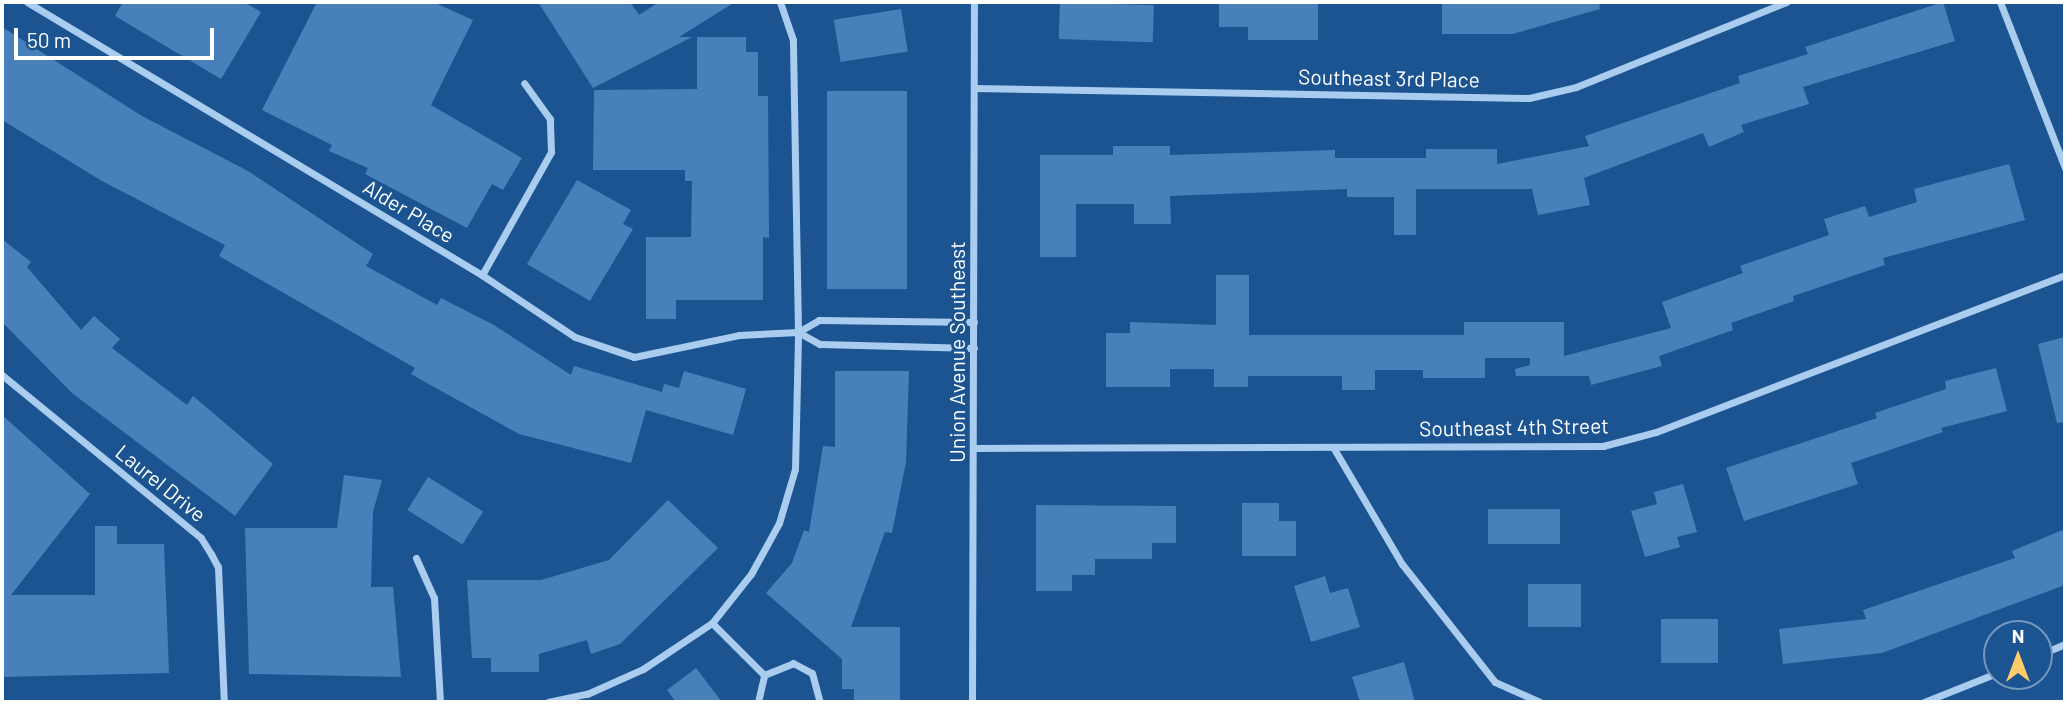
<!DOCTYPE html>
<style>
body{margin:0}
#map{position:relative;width:2067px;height:704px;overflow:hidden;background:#1b5491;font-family:Barlow,sans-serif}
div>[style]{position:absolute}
.building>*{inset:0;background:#4880ba;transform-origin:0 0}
.street>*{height:7px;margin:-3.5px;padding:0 3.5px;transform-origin:3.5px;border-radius:3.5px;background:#aaccef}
span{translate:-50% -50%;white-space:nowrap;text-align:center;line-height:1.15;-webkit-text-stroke:6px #1b5491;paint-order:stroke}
.street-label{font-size:21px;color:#fff}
.frame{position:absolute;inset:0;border:4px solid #fff;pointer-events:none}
.north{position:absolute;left:1983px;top:620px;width:70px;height:70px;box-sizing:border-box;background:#1b5491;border:2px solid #7698bd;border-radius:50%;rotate:0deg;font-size:19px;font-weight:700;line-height:28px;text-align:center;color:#fff}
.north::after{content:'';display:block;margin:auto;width:24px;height:32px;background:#ffcc68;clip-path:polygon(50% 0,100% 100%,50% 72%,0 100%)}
.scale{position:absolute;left:14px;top:28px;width:200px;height:32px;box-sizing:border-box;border:4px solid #fff;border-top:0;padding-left:9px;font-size:21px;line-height:24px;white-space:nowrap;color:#fff;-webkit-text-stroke:5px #1b5491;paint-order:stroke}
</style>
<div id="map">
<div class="building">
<i style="clip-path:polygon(123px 2px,244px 2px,261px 12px,221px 79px,115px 16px)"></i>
<i style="clip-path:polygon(317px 2px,433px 2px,473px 20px,431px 105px,522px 158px,503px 190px,492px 184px,467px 228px,365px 174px,368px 168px,329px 151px,332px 145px,262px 110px)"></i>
<i style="clip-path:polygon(538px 2px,630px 2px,639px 15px,659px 2px,735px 2px,679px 37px,692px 37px,593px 88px)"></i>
<i style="left:1060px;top:2px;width:94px;height:37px;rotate:2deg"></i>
<i style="clip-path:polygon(1219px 2px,1318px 2px,1318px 40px,1248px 40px,1248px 27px,1219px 27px)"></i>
<i style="clip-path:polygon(1442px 2px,1599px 2px,1600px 9px,1513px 34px,1442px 34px)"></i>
<i style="clip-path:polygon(1943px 2px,1955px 41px,1803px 87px,1809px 104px,1741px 125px,1744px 132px,1709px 147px,1703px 133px,1584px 178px,1590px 205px,1538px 215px,1532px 189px,1416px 189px,1416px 235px,1394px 235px,1394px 197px,1347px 197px,1347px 189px,1170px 196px,1171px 224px,1134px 224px,1134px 204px,1076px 204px,1076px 257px,1040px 257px,1040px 155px,1113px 155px,1113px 146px,1170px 146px,1170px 155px,1335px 150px,1335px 158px,1426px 158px,1426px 149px,1497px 149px,1497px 164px,1589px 146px,1585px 136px,1740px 83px,1738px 76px,1808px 54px,1805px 47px)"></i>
<i style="left:901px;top:9px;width:43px;height:68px;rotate:81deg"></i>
<i style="clip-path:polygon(2px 27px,142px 116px,248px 171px,373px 254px,366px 266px,437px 305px,441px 298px,492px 324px,571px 375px,574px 366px,662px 392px,664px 384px,679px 388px,684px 371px,746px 389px,733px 435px,646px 410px,631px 463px,519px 434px,434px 387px,411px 374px,415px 368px,219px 256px,225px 245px,102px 181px,2px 120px)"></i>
<i style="clip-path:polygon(697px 37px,746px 37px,746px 52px,758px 52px,758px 96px,768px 96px,769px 238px,763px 237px,763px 300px,676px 300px,676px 319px,646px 319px,646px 237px,691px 237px,692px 181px,685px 181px,685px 170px,593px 170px,594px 90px,697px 89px)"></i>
<i style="left:827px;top:91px;width:80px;height:198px"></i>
<i style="clip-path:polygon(2009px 164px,2025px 220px,1883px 258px,1885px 265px,1793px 296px,1794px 301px,1731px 323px,1733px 330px,1659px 356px,1662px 366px,1591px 385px,1589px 376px,1516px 376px,1515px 369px,1530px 365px,1530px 358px,1485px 358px,1485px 378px,1423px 378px,1423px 370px,1375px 370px,1375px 390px,1342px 390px,1342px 376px,1248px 376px,1248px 387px,1214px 387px,1214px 369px,1170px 369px,1170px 387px,1106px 387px,1106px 333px,1130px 333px,1130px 322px,1216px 325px,1216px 275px,1249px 275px,1249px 335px,1464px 335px,1464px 322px,1564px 322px,1564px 356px,1671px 328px,1662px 302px,1743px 273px,1740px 266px,1829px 235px,1824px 219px,1865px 206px,1869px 217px,1917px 202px,1914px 189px)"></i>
<i style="clip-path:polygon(577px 180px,631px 210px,623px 224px,633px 229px,590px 301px,527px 264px)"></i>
<i style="clip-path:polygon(2px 239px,31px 262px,27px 267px,81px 330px,94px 316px,120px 339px,112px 348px,187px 405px,193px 396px,273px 464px,235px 516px,72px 393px,2px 322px)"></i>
<i style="clip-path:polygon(2065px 337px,2065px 422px,2057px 423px,2038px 344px)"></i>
<i style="clip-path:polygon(1996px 368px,2007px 411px,1941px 428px,1943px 432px,1851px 463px,1858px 484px,1744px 521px,1726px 468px,1877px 418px,1875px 413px,1946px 389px,1945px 381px)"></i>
<i style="clip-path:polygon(835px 371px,909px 371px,906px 462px,892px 533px,885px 532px,851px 627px,900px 627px,900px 702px,854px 702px,854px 689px,842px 689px,842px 659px,766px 593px,792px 563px,804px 530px,809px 532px,823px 446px,835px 447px)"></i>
<i style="clip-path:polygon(2px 415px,90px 494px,11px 595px,95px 595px,95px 526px,117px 526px,117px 544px,164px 544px,169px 673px,2px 677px)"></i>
<i style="clip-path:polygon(344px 475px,382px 480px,373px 512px,371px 587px,393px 587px,401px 677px,249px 674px,245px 528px,337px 528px)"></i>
<i style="left:428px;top:477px;width:65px;height:39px;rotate:32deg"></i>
<i style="clip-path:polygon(1683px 484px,1697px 532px,1677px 537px,1680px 547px,1645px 557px,1631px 511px,1657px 504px,1654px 492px)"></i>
<i style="clip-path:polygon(668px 500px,718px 548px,620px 644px,591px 654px,587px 640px,539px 654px,539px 672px,491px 672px,491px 658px,472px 658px,467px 580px,541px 580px,609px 560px)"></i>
<i style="clip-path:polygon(1242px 503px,1279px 503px,1279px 521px,1296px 521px,1296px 556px,1242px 556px)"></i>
<i style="clip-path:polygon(1036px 505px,1176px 506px,1176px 543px,1152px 543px,1152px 559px,1095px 559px,1095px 575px,1072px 575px,1072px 591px,1036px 591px)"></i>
<i style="left:1488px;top:509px;width:72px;height:35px"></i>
<i style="clip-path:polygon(2065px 529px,2065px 585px,1882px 653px,1783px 664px,1779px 629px,1866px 619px,1863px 610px,2015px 558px,2012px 551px)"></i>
<i style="clip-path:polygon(1325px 576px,1330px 593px,1348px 588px,1360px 627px,1311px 642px,1294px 586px)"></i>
<i style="left:1528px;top:584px;width:53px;height:43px"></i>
<i style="left:1661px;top:619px;width:57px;height:44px"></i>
<i style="clip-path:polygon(1404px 662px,1415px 702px,1360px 702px,1352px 677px)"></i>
<i style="clip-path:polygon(696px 668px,722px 702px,676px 702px,667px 690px)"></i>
</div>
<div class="street">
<i style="left:27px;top:2px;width:531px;rotate:30.96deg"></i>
<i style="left:482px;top:275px;width:112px;rotate:33.7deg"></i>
<i style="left:575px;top:337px;width:62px;rotate:18.7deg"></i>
<i style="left:634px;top:357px;width:107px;rotate:-11.8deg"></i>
<i style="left:739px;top:335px;width:59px;rotate:-2.9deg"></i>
<i style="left:2000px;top:2px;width:178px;rotate:68.6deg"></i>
<i style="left:974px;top:88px;width:555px;rotate:1.03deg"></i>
<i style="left:1529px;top:98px;width:48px;rotate:-13.2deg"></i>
<i style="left:1576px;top:87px;width:227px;rotate:-22deg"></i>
<i style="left:482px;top:275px;width:141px;rotate:-60.7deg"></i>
<i style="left:551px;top:152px;width:33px;rotate:-92deg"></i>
<i style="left:550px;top:119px;width:44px;rotate:-125.8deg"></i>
<i style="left:974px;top:322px;width:155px;rotate:-179.3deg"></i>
<i style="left:819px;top:320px;width:24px;rotate:150deg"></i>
<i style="left:798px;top:332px;width:25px;rotate:29deg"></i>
<i style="left:820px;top:344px;width:154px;rotate:1.5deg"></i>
<i style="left:2px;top:375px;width:257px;rotate:39.3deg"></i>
<i style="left:201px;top:538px;width:19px;rotate:58deg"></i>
<i style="left:211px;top:554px;width:15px;rotate:62deg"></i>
<i style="left:218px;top:567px;width:135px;rotate:87.5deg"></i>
<i style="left:1333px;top:447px;width:136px;rotate:59.5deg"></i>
<i style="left:1402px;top:564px;width:150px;rotate:51.8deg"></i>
<i style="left:1495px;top:682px;width:49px;rotate:24deg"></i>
<i style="left:975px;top:448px;width:628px;rotate:-0.18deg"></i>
<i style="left:1603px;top:446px;width:55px;rotate:-14.8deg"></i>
<i style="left:1656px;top:432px;width:438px;rotate:-21deg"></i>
<i style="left:416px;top:558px;width:44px;rotate:65.8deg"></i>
<i style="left:434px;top:598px;width:104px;rotate:86.7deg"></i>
<i style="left:712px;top:623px;width:74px;rotate:45deg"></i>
<i style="left:2039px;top:655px;width:28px;rotate:-23deg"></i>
<i style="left:548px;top:702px;width:40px;rotate:-12deg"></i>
<i style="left:587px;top:694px;width:61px;rotate:-24.1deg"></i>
<i style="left:643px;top:669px;width:83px;rotate:-33.7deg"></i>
<i style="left:712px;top:623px;width:63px;rotate:-51.5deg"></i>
<i style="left:751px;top:574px;width:58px;rotate:-61.2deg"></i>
<i style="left:779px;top:523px;width:56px;rotate:-73.5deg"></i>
<i style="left:795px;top:469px;width:137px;rotate:-88.7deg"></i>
<i style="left:798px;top:332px;width:292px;rotate:-91deg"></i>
<i style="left:793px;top:40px;width:40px;rotate:-108.9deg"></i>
<i style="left:758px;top:702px;width:28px;rotate:-77deg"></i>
<i style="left:764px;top:675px;width:31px;rotate:-22deg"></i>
<i style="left:793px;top:663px;width:21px;rotate:28deg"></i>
<i style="left:812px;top:673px;width:30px;rotate:75deg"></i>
<i style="left:972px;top:702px;width:700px;rotate:-89.84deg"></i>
<i style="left:1924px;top:702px;width:79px;rotate:-21.7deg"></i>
</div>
<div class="street-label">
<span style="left:1389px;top:78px;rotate:1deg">Southeast 3rd Place</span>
<span style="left:409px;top:211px;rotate:31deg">Alder Place</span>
<span style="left:957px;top:352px;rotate:-90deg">Union Avenue Southeast</span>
<span style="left:1514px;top:427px;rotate:-1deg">Southeast 4th Street</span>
<span style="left:161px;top:483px;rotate:39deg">Laurel Drive</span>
</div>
<div class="frame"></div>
<div class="north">N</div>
<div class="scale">50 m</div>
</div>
